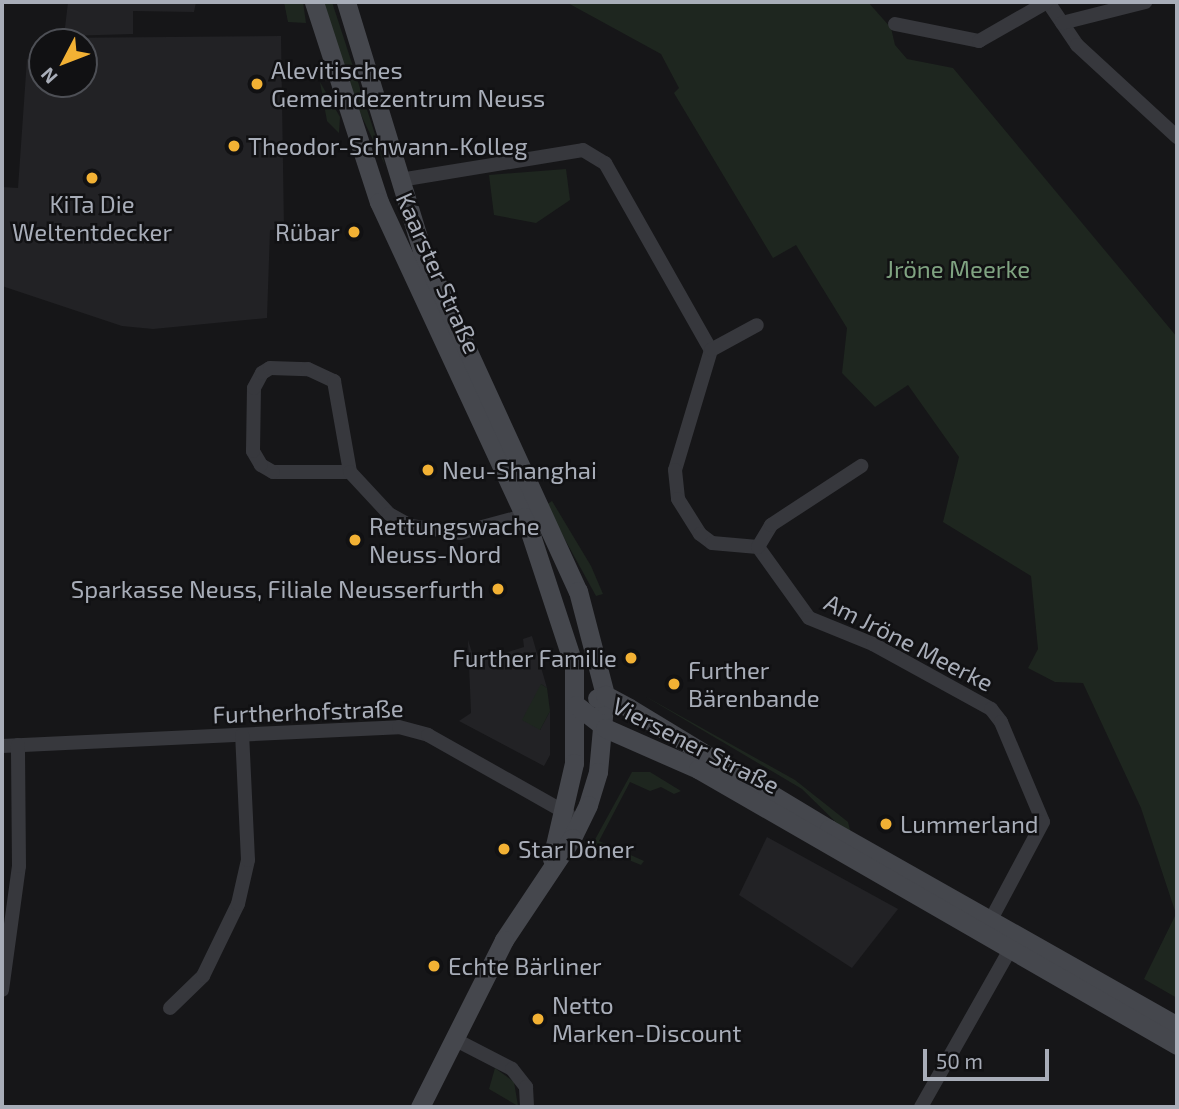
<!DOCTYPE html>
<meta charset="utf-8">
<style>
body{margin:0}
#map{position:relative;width:1179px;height:1109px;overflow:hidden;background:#161618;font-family:"Exo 2",sans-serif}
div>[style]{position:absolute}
.built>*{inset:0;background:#222225}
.green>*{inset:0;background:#1e261f}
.street>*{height:14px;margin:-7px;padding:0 7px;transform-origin:7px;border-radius:7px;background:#37383d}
.secondary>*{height:19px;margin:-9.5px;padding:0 9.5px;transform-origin:9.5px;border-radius:9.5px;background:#45474d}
.dots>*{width:19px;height:19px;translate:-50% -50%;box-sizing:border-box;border:4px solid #111113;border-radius:50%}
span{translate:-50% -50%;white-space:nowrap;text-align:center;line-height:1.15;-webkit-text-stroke:5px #111113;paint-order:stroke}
.poi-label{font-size:24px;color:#a8adb8}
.left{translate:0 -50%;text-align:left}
.right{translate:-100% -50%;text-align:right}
.park-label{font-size:24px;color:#7fa381}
.street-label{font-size:24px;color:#a8adb8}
.frame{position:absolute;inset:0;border:4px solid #a8adb8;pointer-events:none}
.north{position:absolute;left:28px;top:28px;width:70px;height:70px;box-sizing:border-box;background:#111113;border:2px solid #4d4f55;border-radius:50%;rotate:228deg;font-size:19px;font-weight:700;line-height:28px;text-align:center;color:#a8adb8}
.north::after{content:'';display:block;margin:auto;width:24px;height:32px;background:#f2b134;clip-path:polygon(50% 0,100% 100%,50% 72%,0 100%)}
.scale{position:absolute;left:923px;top:1049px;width:126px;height:32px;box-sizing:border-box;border:4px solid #a8adb8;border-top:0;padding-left:9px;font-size:21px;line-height:24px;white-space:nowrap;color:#a8adb8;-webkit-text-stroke:5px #111113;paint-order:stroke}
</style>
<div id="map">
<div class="built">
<i style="clip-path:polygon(68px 2px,196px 2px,194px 12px,133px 11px,133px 34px,64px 36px)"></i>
<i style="clip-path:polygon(281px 36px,284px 229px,270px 230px,267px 318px,153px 329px,122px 326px,2px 286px,2px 187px,18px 188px,27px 59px,42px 60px,42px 84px,84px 84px,84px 42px,55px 42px,55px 38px)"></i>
<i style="clip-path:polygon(532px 636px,547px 688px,541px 684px,540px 730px,550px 711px,550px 755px,544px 766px,459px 721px,471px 713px,468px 640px,475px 662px,524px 647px,523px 639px)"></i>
<i style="clip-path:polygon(767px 837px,898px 909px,852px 968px,739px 895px)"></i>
</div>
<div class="green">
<i style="clip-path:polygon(284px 2px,303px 2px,306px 23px,288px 22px)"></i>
<i style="clip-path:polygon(323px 2px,332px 2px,385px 165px,351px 94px)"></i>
<i style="clip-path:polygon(566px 2px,868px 2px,891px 28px,895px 45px,907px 59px,953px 68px,1177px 337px,1177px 998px,1144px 979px,1176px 914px,1141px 808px,1083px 683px,1055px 682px,1028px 668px,1038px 649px,1031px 576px,943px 522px,959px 457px,908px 385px,875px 407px,842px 373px,847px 328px,796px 245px,773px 258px,674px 93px,679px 88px,661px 54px)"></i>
<i style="clip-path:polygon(320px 82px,340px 117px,339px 133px,327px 121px)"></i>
<i style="clip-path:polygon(566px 169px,570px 200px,536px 223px,494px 215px,489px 175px)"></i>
<i style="clip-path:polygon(552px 501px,591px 566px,603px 594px,596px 596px,546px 505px)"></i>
<i style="clip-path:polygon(541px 684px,547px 688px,550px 711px,540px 730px,522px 720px)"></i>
<i style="clip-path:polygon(643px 695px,795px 780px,848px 822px,852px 838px,802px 789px)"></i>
<i style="clip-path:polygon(632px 772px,650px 772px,681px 791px,674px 794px,661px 787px,650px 791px,630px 782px,599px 841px,644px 861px,641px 865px,592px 845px)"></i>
<i style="clip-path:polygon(495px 1068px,514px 1082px,518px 1106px,489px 1089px)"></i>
</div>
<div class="street">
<i style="left:1048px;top:2px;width:52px;rotate:56deg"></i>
<i style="left:1077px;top:45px;width:136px;rotate:42.6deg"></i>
<i style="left:1062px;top:23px;width:86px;rotate:-14.2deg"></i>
<i style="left:895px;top:24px;width:86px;rotate:11.4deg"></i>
<i style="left:979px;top:41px;width:78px;rotate:-29.8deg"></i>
<i style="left:400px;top:180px;width:185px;rotate:-9.3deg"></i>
<i style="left:583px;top:150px;width:26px;rotate:31deg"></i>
<i style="left:605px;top:163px;width:215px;rotate:60.5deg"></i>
<i style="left:711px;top:350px;width:125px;rotate:106.7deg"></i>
<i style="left:675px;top:470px;width:29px;rotate:84deg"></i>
<i style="left:678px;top:499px;width:41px;rotate:57.8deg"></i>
<i style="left:700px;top:534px;width:15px;rotate:37deg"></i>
<i style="left:712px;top:543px;width:46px;rotate:5deg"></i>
<i style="left:758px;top:547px;width:87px;rotate:54.3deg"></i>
<i style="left:809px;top:618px;width:69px;rotate:22.1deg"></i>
<i style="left:873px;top:644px;width:135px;rotate:28.8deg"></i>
<i style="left:991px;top:709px;width:16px;rotate:52deg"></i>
<i style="left:1001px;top:722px;width:108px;rotate:67.2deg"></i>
<i style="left:1043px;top:822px;width:119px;rotate:118.1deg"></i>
<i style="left:711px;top:350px;width:52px;rotate:-28.5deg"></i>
<i style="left:350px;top:472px;width:77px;rotate:180deg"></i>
<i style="left:273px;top:472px;width:14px;rotate:-150deg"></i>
<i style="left:261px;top:465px;width:16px;rotate:-120deg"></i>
<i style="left:253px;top:451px;width:63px;rotate:-89.1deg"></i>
<i style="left:254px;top:388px;width:17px;rotate:-62deg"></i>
<i style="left:262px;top:373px;width:9px;rotate:-32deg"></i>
<i style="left:270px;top:368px;width:38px;rotate:2deg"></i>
<i style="left:308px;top:369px;width:29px;rotate:25deg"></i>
<i style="left:334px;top:381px;width:92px;rotate:80deg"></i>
<i style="left:350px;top:472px;width:57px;rotate:47.1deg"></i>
<i style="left:389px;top:514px;width:25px;rotate:29deg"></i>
<i style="left:411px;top:526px;width:49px;rotate:8.1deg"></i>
<i style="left:460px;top:533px;width:73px;rotate:-15deg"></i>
<i style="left:758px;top:547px;width:26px;rotate:-59deg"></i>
<i style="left:771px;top:525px;width:108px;rotate:-33.2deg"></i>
<i style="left:2px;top:746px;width:397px;rotate:-2.7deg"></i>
<i style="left:399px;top:727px;width:30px;rotate:15deg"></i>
<i style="left:428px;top:735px;width:161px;rotate:29.4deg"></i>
<i style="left:2px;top:990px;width:125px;rotate:-82.2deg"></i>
<i style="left:19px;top:866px;width:121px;rotate:-90.5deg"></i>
<i style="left:170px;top:1008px;width:46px;rotate:-44.1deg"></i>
<i style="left:203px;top:976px;width:80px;rotate:-64.1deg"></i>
<i style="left:238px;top:904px;width:45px;rotate:-77.2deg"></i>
<i style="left:248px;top:860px;width:125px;rotate:-92.7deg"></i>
<i style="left:454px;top:1039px;width:65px;rotate:27.3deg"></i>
<i style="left:512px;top:1069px;width:23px;rotate:52deg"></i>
<i style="left:526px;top:1087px;width:20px;rotate:87deg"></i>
<i style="left:921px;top:1107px;width:191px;rotate:-60.5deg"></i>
</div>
<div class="secondary">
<i style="left:314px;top:2px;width:210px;rotate:72deg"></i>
<i style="left:379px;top:202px;width:347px;rotate:65.1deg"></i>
<i style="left:525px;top:517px;width:157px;rotate:71.8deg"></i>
<i style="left:574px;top:666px;width:97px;rotate:90deg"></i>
<i style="left:574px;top:763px;width:98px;rotate:103deg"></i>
<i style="left:346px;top:2px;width:260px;rotate:73deg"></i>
<i style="left:422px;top:251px;width:374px;rotate:65.4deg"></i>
<i style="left:578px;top:591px;width:107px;rotate:75.4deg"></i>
<i style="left:605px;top:695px;width:77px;rotate:95.2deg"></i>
<i style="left:598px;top:772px;width:34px;rotate:107deg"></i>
<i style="left:588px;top:805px;width:37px;rotate:116deg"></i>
<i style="left:572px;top:838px;width:123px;rotate:123.7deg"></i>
<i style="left:504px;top:940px;width:187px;rotate:116.7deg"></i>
<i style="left:597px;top:698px;width:9px;rotate:-21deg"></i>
<i style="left:605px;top:695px;width:27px;rotate:28deg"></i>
<i style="left:629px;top:708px;width:234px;rotate:31.2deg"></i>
<i style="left:829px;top:829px;width:400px;rotate:29.5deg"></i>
<i style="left:576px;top:705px;width:37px;rotate:38deg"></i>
<i style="left:605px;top:728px;width:102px;rotate:23.8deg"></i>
<i style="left:698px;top:769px;width:553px;rotate:29.95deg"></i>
</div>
<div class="dots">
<i style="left:257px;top:84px;background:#f2b134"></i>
<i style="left:234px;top:146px;background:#f2b134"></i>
<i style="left:92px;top:178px;background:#f2b134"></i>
<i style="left:354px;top:232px;background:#f2b134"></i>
<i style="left:428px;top:470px;background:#f2b134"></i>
<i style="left:355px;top:540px;background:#f2b134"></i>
<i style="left:498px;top:589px;background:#f2b134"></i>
<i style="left:631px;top:658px;background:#f2b134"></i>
<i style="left:674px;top:684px;background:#f2b134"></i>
<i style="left:886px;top:824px;background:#f2b134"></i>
<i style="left:504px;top:849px;background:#f2b134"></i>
<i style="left:434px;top:966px;background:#f2b134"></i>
<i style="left:538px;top:1019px;background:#f2b134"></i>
</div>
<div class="poi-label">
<span class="left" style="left:271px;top:84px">Alevitisches<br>Gemeindezentrum Neuss</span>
<span class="left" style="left:248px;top:146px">Theodor-Schwann-Kolleg</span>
<span style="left:92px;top:218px">KiTa Die<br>Weltentdecker</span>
<span class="right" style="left:340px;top:232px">Rübar</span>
<span class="left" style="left:442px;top:470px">Neu-Shanghai</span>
<span class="left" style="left:369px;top:540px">Rettungswache<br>Neuss-Nord</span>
<span class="right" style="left:484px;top:589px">Sparkasse Neuss, Filiale Neusserfurth</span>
<span class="right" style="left:617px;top:658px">Further Familie</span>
<span class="left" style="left:688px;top:684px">Further<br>Bärenbande</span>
<span class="left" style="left:900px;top:824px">Lummerland</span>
<span class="left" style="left:518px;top:849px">Star Döner</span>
<span class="left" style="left:448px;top:966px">Echte Bärliner</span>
<span class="left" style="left:552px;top:1019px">Netto<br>Marken-Discount</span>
</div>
<div class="park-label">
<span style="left:958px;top:269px">Jröne Meerke</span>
</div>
<div class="street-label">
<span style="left:439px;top:273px;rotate:66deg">Kaarster Straße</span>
<span style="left:909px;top:642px;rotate:27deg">Am Jröne Meerke</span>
<span style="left:308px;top:711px;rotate:-2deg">Furtherhofstraße</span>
<span style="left:696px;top:745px;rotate:27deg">Viersener Straße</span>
</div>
<div class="frame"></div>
<div class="north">N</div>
<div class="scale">50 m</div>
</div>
